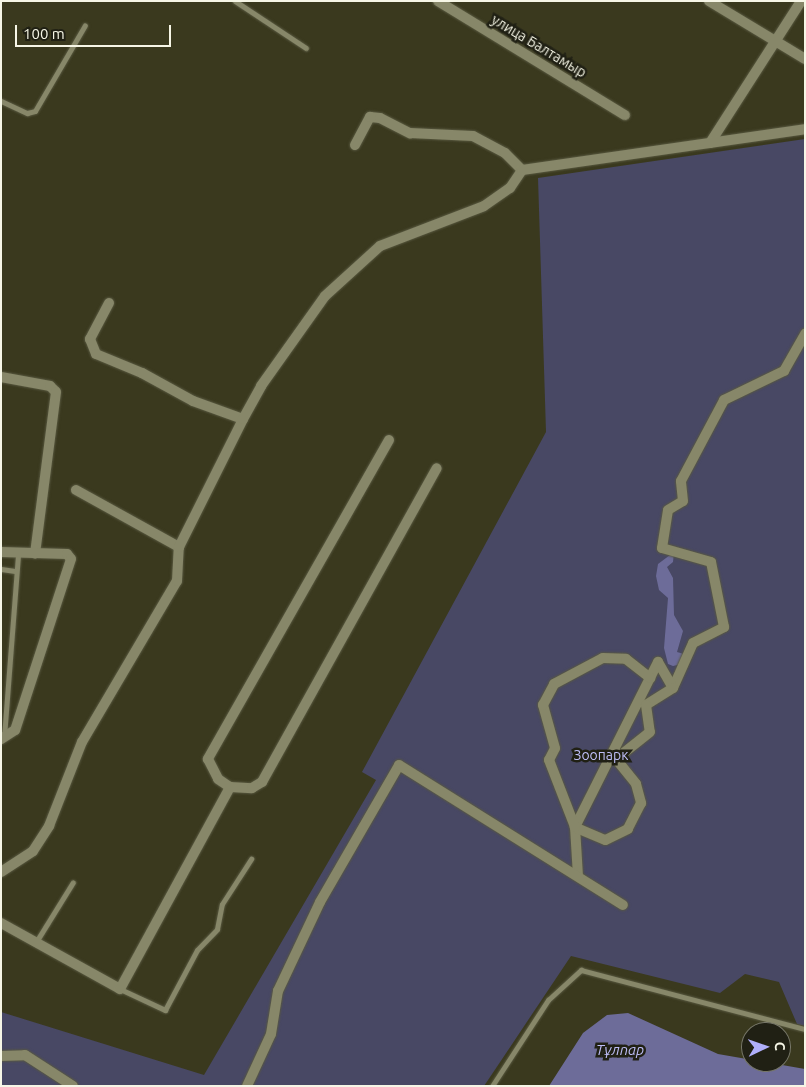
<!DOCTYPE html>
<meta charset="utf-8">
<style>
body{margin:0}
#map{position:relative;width:806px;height:1087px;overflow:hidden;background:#3a391e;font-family:Ubuntu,sans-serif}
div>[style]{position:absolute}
.green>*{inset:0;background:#484864}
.water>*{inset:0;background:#6d6c99}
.roads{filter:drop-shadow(0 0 1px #585840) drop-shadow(0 0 1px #585840)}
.service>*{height:5px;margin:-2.5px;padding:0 2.5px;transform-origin:2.5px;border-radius:2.5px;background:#878769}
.minor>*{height:10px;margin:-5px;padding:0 5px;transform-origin:5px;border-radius:5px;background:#878769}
span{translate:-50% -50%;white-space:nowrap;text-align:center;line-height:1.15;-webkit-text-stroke:5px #202014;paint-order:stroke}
.street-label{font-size:14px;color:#f6f6e6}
.park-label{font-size:14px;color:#bebef7}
.water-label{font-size:15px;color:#bcbcf5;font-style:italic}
.frame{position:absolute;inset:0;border:2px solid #f6f6e6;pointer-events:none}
.north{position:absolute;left:741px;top:1022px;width:50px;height:50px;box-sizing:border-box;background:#202014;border:1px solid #767668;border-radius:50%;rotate:87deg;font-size:14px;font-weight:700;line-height:20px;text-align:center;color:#f6f6e6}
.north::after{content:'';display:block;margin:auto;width:18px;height:22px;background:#afaefa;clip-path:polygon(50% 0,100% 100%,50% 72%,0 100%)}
.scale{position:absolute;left:15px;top:25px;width:156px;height:22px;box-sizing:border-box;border:2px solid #f6f6e6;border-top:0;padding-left:6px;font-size:15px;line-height:18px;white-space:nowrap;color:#f6f6e6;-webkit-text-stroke:4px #202014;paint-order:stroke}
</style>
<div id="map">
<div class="green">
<i style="clip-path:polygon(805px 139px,805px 1026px,797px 1024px,779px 982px,745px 974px,720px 993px,571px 956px,484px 1086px,1px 1086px,1px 1012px,204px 1075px,376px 780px,362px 772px,546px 432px,538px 178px)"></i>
</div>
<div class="water">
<i style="clip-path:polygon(674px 552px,673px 562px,667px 567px,673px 578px,674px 615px,683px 631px,677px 652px,684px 654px,682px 664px,673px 666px,668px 664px,664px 648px,668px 598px,659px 590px,656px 576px,658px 564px)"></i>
<i style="clip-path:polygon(628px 1013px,718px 1054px,805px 1069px,805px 1086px,549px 1086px,583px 1033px,607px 1015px)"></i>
</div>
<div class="roads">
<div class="service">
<i style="left:235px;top:1px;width:85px;rotate:33.5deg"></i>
<i style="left:1px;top:101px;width:29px;rotate:25deg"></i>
<i style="left:27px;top:113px;width:8px;rotate:-14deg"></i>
<i style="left:35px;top:111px;width:99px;rotate:-59.8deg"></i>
<i style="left:1px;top:569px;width:14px;rotate:8deg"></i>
<i style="left:4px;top:737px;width:185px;rotate:-85.6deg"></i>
<i style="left:36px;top:942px;width:70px;rotate:-58.3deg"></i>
<i style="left:120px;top:989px;width:50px;rotate:25deg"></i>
<i style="left:165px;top:1010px;width:68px;rotate:-61.9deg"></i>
<i style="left:197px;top:950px;width:29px;rotate:-46deg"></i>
<i style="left:217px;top:929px;width:25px;rotate:-79deg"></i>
<i style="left:222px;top:904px;width:54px;rotate:-57.2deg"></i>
<i style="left:492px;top:1086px;width:103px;rotate:-56.9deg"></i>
<i style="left:548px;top:1000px;width:45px;rotate:-42.3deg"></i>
<i style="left:581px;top:970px;width:232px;rotate:14.8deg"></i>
</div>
<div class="minor">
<i style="left:438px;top:1px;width:219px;rotate:31.4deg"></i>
<i style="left:709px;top:1px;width:112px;rotate:31.1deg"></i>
<i style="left:710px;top:143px;width:169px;rotate:-57.3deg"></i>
<i style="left:355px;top:145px;width:32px;rotate:-62deg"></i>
<i style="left:370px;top:117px;width:10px;rotate:6deg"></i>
<i style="left:380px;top:118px;width:34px;rotate:27deg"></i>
<i style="left:410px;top:133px;width:63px;rotate:2.7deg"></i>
<i style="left:473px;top:136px;width:36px;rotate:28deg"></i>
<i style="left:505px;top:153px;width:24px;rotate:45deg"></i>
<i style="left:109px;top:303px;width:41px;rotate:117.8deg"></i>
<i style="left:90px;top:339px;width:16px;rotate:68deg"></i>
<i style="left:96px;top:354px;width:50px;rotate:22.4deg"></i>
<i style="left:142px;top:373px;width:58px;rotate:28.8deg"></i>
<i style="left:193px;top:401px;width:53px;rotate:19.8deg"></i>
<i style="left:1px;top:377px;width:50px;rotate:10.4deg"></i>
<i style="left:50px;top:386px;width:8px;rotate:45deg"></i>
<i style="left:56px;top:392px;width:163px;rotate:97.4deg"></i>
<i style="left:389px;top:440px;width:367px;rotate:119.6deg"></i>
<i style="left:208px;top:759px;width:22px;rotate:63deg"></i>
<i style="left:218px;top:779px;width:14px;rotate:34deg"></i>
<i style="left:230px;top:787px;width:22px;rotate:3deg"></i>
<i style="left:252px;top:788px;width:12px;rotate:-31deg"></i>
<i style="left:262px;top:782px;width:359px;rotate:-60.9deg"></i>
<i style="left:76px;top:490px;width:118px;rotate:29deg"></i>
<i style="left:1px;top:552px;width:66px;rotate:1.7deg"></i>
<i style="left:67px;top:554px;width:6px;rotate:51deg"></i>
<i style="left:71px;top:559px;width:180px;rotate:108.1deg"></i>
<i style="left:15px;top:730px;width:17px;rotate:147deg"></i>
<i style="left:673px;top:688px;width:49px;rotate:-66deg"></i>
<i style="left:693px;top:643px;width:35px;rotate:-27deg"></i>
<i style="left:724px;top:627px;width:66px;rotate:-101.3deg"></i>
<i style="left:711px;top:562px;width:51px;rotate:-164.1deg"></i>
<i style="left:662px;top:548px;width:38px;rotate:-81deg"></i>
<i style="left:668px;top:510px;width:17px;rotate:-31deg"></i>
<i style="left:683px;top:501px;width:20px;rotate:-96deg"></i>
<i style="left:681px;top:481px;width:92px;rotate:-62deg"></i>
<i style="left:724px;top:400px;width:67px;rotate:-25.8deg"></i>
<i style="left:784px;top:371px;width:43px;rotate:-60.4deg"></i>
<i style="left:1px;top:872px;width:38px;rotate:-33deg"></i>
<i style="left:33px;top:851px;width:30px;rotate:-57deg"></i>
<i style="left:49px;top:826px;width:90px;rotate:-68.6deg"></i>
<i style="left:82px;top:742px;width:187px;rotate:-59.5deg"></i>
<i style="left:177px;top:581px;width:34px;rotate:-87deg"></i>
<i style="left:179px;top:547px;width:143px;rotate:-63.4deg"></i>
<i style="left:243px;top:419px;width:38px;rotate:-61deg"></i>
<i style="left:261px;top:386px;width:110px;rotate:-54.6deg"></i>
<i style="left:325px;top:296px;width:74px;rotate:-42.3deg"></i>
<i style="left:380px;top:246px;width:111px;rotate:-21deg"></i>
<i style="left:484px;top:206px;width:32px;rotate:-35deg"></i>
<i style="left:510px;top:188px;width:22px;rotate:-56deg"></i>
<i style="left:522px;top:170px;width:286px;rotate:-8.2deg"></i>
<i style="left:578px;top:876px;width:49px;rotate:-93.5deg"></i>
<i style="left:575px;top:827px;width:185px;rotate:-63.3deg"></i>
<i style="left:658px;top:662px;width:30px;rotate:60deg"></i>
<i style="left:673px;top:688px;width:32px;rotate:148deg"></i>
<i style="left:646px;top:705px;width:27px;rotate:82deg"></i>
<i style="left:650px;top:732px;width:43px;rotate:141.5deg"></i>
<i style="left:616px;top:759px;width:32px;rotate:51deg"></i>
<i style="left:636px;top:784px;width:20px;rotate:75deg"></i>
<i style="left:641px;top:803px;width:29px;rotate:117deg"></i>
<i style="left:628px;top:829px;width:25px;rotate:154deg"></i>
<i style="left:605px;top:840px;width:33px;rotate:-157deg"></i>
<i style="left:575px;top:827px;width:72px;rotate:-111.2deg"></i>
<i style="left:549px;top:760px;width:13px;rotate:-63deg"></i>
<i style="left:555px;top:748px;width:45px;rotate:-105.6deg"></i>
<i style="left:543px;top:705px;width:24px;rotate:-62deg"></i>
<i style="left:554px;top:684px;width:55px;rotate:-28deg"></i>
<i style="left:603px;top:658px;width:23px;rotate:2deg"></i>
<i style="left:626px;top:659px;width:31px;rotate:38deg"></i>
<i style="left:1px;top:923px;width:136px;rotate:29deg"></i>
<i style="left:120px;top:989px;width:230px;rotate:-61.4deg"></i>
<i style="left:1px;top:1056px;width:24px;rotate:-2deg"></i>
<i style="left:25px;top:1055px;width:57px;rotate:32.9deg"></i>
<i style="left:247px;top:1086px;width:57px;rotate:-65.2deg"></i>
<i style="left:271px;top:1034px;width:44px;rotate:-80.8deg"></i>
<i style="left:278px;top:991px;width:98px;rotate:-64.7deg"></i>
<i style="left:320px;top:902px;width:158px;rotate:-60deg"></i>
<i style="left:399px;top:765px;width:264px;rotate:32deg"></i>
</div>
</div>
<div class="street-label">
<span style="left:539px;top:46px;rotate:31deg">улица Балтамыр</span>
</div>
<div class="park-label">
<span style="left:601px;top:755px">Зоопарк</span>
</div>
<div class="water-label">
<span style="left:620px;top:1050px">Тұлпар</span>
</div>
<div class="frame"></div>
<div class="north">С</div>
<div class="scale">100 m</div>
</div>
